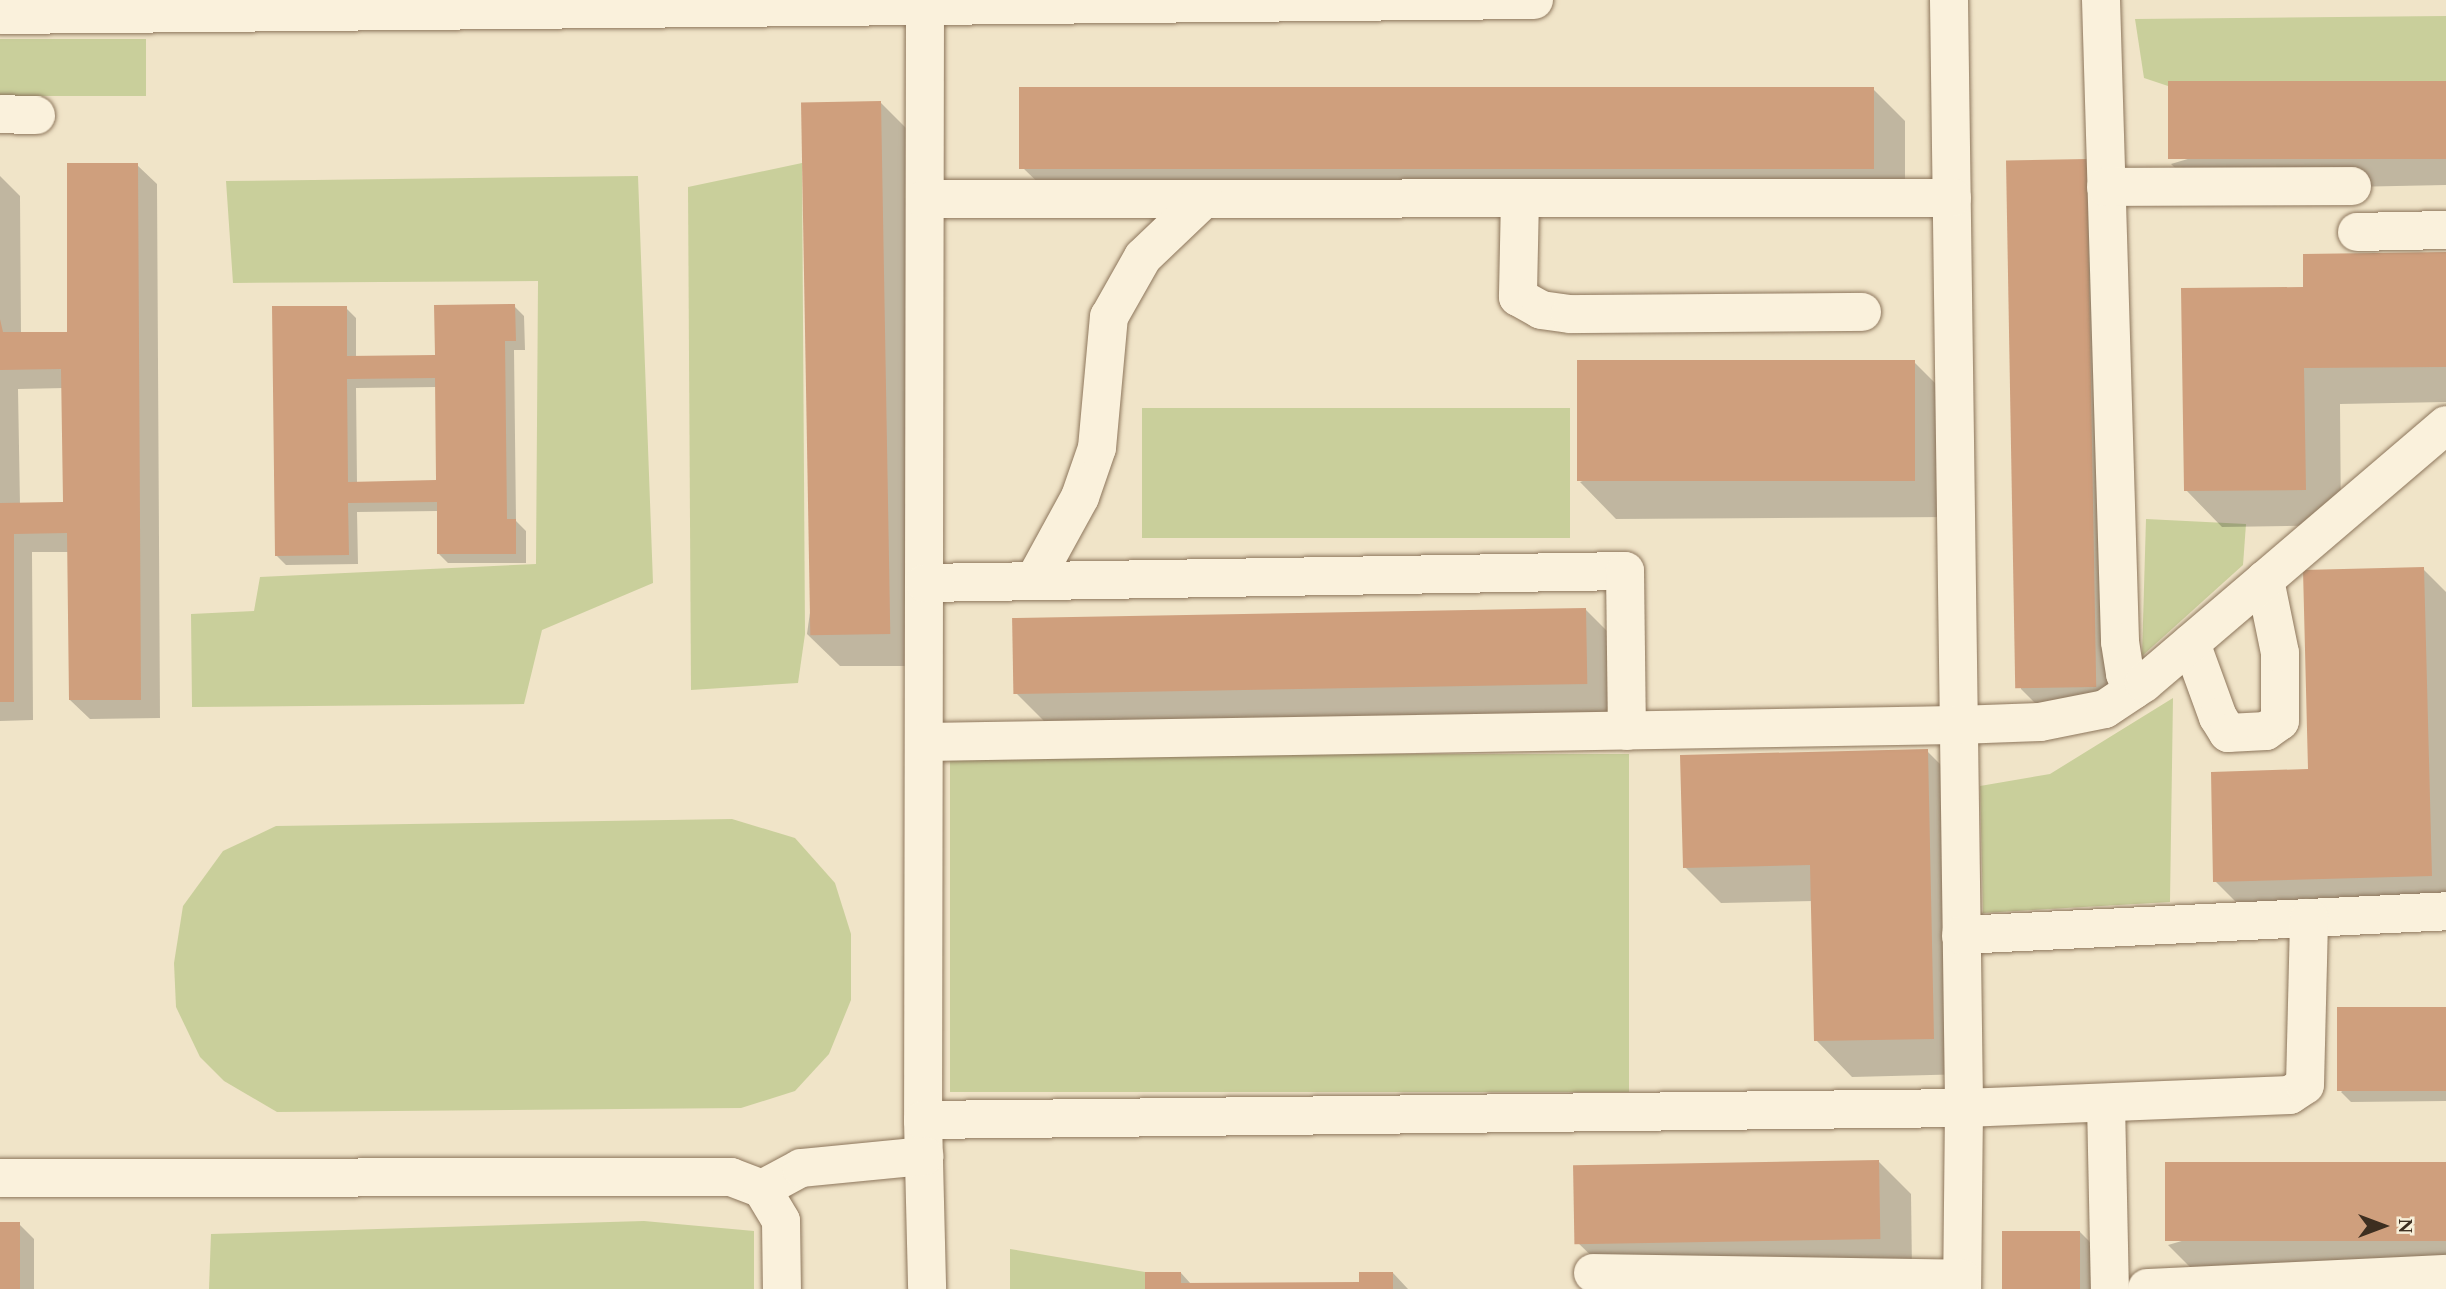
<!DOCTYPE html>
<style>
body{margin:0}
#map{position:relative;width:2446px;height:1289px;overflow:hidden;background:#f0e4c8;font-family:Spectral,serif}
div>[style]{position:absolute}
.green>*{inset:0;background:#c9cf9b;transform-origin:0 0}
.shadow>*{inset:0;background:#0003}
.building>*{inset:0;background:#cf9f7d;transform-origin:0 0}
.roads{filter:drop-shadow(0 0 2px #8d765c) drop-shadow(0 0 2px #8d765c)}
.minor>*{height:38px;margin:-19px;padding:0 19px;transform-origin:19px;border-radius:19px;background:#faf1dc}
span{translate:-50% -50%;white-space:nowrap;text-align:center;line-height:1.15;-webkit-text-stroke:6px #f7eed8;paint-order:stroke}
.north{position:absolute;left:2348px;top:1191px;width:70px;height:70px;-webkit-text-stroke:5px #f7eed8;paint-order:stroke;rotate:90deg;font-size:19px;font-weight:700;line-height:28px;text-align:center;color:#3d2e20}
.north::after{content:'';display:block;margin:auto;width:24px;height:32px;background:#3d2e20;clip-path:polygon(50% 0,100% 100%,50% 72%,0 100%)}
</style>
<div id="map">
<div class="green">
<i style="clip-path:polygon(2446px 16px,2446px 81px,2168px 86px,2144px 78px,2135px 19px)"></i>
<i style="left:0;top:39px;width:146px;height:57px"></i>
<i style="clip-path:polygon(802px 163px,805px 634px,798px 683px,691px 690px,688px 187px)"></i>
<i style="clip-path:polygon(638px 176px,653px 583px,542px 630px,524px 704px,192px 707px,191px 614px,254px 611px,260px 577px,536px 564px,538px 281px,233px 283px,226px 181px)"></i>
<i style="left:1570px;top:408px;width:130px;height:428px;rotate:90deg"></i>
<i style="clip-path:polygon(2146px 519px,2246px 524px,2243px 565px,2142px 656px)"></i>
<i style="clip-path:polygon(2173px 698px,2170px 902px,1983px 913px,1980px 786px,2050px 774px)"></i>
<i style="left:1629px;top:754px;width:338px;height:679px;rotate:90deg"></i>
<i style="clip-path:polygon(732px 819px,795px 838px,835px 883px,851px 934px,851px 1000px,829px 1054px,795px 1091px,741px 1108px,277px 1112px,224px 1081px,200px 1057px,176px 1007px,174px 963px,183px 906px,223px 851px,276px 826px)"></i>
<i style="clip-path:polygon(644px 1221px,754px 1231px,754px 1289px,209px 1289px,211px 1234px)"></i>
<i style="clip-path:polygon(1010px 1249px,1145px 1272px,1145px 1289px,1010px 1289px)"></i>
</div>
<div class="shadow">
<i style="clip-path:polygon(2446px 82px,2446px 185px,2198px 190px,2171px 164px)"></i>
<i style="clip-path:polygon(1873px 89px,1905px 121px,1905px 200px,1056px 200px,1023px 168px)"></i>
<i style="clip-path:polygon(881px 103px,913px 135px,918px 666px,840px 666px,807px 634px)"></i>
<i style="clip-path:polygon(2008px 163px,2112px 187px,2126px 713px,2047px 715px,2021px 689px)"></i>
<i style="clip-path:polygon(evenodd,137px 165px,157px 184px,160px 718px,90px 719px,70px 700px,69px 552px,32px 552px,33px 720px,0 721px,0 176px,20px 196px,21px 334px,69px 334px,137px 165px,64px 388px,65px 504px,20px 505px,18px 389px,64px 388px)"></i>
<i style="clip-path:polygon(2446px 254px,2446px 402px,2340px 404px,2341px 525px,2222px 527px,2186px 490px,2305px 289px)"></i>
<i style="clip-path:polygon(evenodd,514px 306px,524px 316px,525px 350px,514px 350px,516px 521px,526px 531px,526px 563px,448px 563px,438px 553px,438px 511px,357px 512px,358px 564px,286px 565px,276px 555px,346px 308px,356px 318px,356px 358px,437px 357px,514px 306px,437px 387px,438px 482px,357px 483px,356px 388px,437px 387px)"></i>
<i style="clip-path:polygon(1914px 362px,1950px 398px,1951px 517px,1616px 519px,1580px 482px)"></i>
<i style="clip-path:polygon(2423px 569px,2446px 592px,2446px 912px,2251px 917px,2215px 881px,2310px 771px)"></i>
<i style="clip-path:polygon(1585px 609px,1618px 642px,1619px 716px,1047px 724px,1015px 692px)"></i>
<i style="clip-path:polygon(1927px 751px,1963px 787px,1970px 1074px,1852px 1077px,1816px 1040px,1813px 901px,1721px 903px,1685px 867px)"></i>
<i style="clip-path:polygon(2446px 1009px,2446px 1101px,2351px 1102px,2341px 1092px)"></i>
<i style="clip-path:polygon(1879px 1162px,1911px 1194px,1912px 1271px,1608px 1272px,1575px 1240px)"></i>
<i style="clip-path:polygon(2446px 1164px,2446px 1267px,2194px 1271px,2168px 1245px)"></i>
<i style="clip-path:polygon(0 1224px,19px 1224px,34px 1239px,34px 1289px,0 1289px)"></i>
<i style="clip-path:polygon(2080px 1232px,2106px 1258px,2106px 1289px,2005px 1289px)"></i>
<i style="clip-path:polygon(1181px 1273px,1191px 1284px,1361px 1283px,1393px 1273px,1408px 1289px,1147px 1289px)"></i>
</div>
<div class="building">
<i style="left:2446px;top:81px;width:78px;height:278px;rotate:90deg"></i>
<i style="left:1874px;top:87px;width:82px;height:855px;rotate:90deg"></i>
<i style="left:881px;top:101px;width:533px;height:80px;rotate:89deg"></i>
<i style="left:2087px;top:159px;width:528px;height:81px;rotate:89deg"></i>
<i style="clip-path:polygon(67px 163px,138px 163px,141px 700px,69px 700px,67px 533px,14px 534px,14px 702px,0 702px,0 503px,63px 502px,61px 369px,0 370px,0 319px,3px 332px,67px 332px)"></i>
<i style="clip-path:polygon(2446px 252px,2446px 367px,2304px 368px,2306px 490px,2184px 491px,2181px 288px,2303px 287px,2303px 254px)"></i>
<i style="clip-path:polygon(evenodd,515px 304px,516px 341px,505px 341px,507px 519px,516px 519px,516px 554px,437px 554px,437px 502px,348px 503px,349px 555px,275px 556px,272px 306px,347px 306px,347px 356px,435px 355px,434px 305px,515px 304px,435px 378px,436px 480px,348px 482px,347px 379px,435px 378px)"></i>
<i style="left:1915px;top:360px;width:121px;height:338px;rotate:90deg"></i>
<i style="clip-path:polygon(2424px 567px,2432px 876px,2213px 882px,2211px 772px,2308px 769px,2303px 570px)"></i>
<i style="left:1586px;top:608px;width:76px;height:574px;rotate:89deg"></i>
<i style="clip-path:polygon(1928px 749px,1934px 1039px,1814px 1041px,1810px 865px,1683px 868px,1680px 755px)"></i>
<i style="left:2446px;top:1007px;width:84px;height:109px;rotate:90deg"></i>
<i style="left:1879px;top:1160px;width:79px;height:306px;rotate:89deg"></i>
<i style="left:2446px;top:1162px;width:79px;height:281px;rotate:90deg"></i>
<i style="left:0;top:1222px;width:20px;height:67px"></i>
<i style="left:2002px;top:1231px;width:78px;height:58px"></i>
<i style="clip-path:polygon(1145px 1272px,1181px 1272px,1181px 1283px,1359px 1282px,1359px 1272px,1393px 1272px,1393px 1289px,1145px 1289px)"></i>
</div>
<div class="roads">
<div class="minor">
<i style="left:1949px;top:0;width:1108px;rotate:89.22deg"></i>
<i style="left:1964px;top:1108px;width:181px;rotate:90.6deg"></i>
<i style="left:2101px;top:0;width:642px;rotate:88.3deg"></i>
<i style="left:2120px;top:642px;width:32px;rotate:81deg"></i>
<i style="left:2125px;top:674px;width:18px;rotate:63deg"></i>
<i style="left:925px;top:7px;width:1113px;rotate:90.1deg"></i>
<i style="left:923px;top:1120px;width:169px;rotate:88.6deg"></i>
<i style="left:0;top:15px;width:1534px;rotate:-0.56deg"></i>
<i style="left:0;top:114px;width:36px;rotate:2deg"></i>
<i style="left:2106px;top:187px;width:246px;rotate:-0.2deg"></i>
<i style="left:1520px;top:198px;width:99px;rotate:91.2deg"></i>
<i style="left:1518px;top:297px;width:26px;rotate:29deg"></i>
<i style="left:1541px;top:310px;width:29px;rotate:8deg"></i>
<i style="left:1570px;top:314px;width:292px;rotate:-0.4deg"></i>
<i style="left:925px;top:199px;width:1027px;rotate:-0.06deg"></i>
<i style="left:2357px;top:232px;width:89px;rotate:-1.3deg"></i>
<i style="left:1034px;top:581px;width:96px;rotate:-61.3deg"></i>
<i style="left:1080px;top:497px;width:52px;rotate:-70.9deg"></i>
<i style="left:1097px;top:448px;width:132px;rotate:-84.8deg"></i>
<i style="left:1109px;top:317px;width:69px;rotate:-60.5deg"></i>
<i style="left:1143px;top:257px;width:84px;rotate:-43.6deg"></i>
<i style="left:925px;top:583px;width:700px;rotate:-0.98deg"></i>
<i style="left:1625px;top:571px;width:160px;rotate:89.3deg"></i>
<i style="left:2191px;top:643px;width:79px;rotate:70deg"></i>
<i style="left:2218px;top:717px;width:19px;rotate:58deg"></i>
<i style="left:2228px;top:733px;width:38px;rotate:-3deg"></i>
<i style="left:2266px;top:731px;width:17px;rotate:-36deg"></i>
<i style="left:2280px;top:721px;width:68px;rotate:-90deg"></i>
<i style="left:2280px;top:653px;width:75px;rotate:-101.6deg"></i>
<i style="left:925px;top:742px;width:1033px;rotate:-0.94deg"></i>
<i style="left:1958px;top:725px;width:82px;rotate:-2.1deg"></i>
<i style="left:2040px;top:722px;width:66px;rotate:-11.3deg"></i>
<i style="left:2105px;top:709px;width:47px;rotate:-33.7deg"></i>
<i style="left:2144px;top:683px;width:397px;rotate:-40.5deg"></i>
<i style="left:1961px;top:935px;width:486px;rotate:-2.8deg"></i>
<i style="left:2106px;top:1103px;width:186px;rotate:88.8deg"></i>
<i style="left:923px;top:1120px;width:1041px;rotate:-0.66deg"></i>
<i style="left:1964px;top:1108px;width:326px;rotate:-2.3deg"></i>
<i style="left:2290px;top:1095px;width:18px;rotate:-34deg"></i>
<i style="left:2305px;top:1085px;width:167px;rotate:-88.6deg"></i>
<i style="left:0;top:1178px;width:731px;rotate:-0.08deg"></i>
<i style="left:731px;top:1177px;width:33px;rotate:21deg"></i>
<i style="left:762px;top:1189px;width:37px;rotate:59deg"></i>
<i style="left:781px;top:1221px;width:68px;rotate:89.2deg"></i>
<i style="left:762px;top:1189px;width:44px;rotate:-28.3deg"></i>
<i style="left:801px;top:1168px;width:124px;rotate:-5.6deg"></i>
<i style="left:1593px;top:1273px;width:369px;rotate:0.9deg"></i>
<i style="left:2147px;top:1288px;width:299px;rotate:-2.7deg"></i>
</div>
</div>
<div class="north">N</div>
</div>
